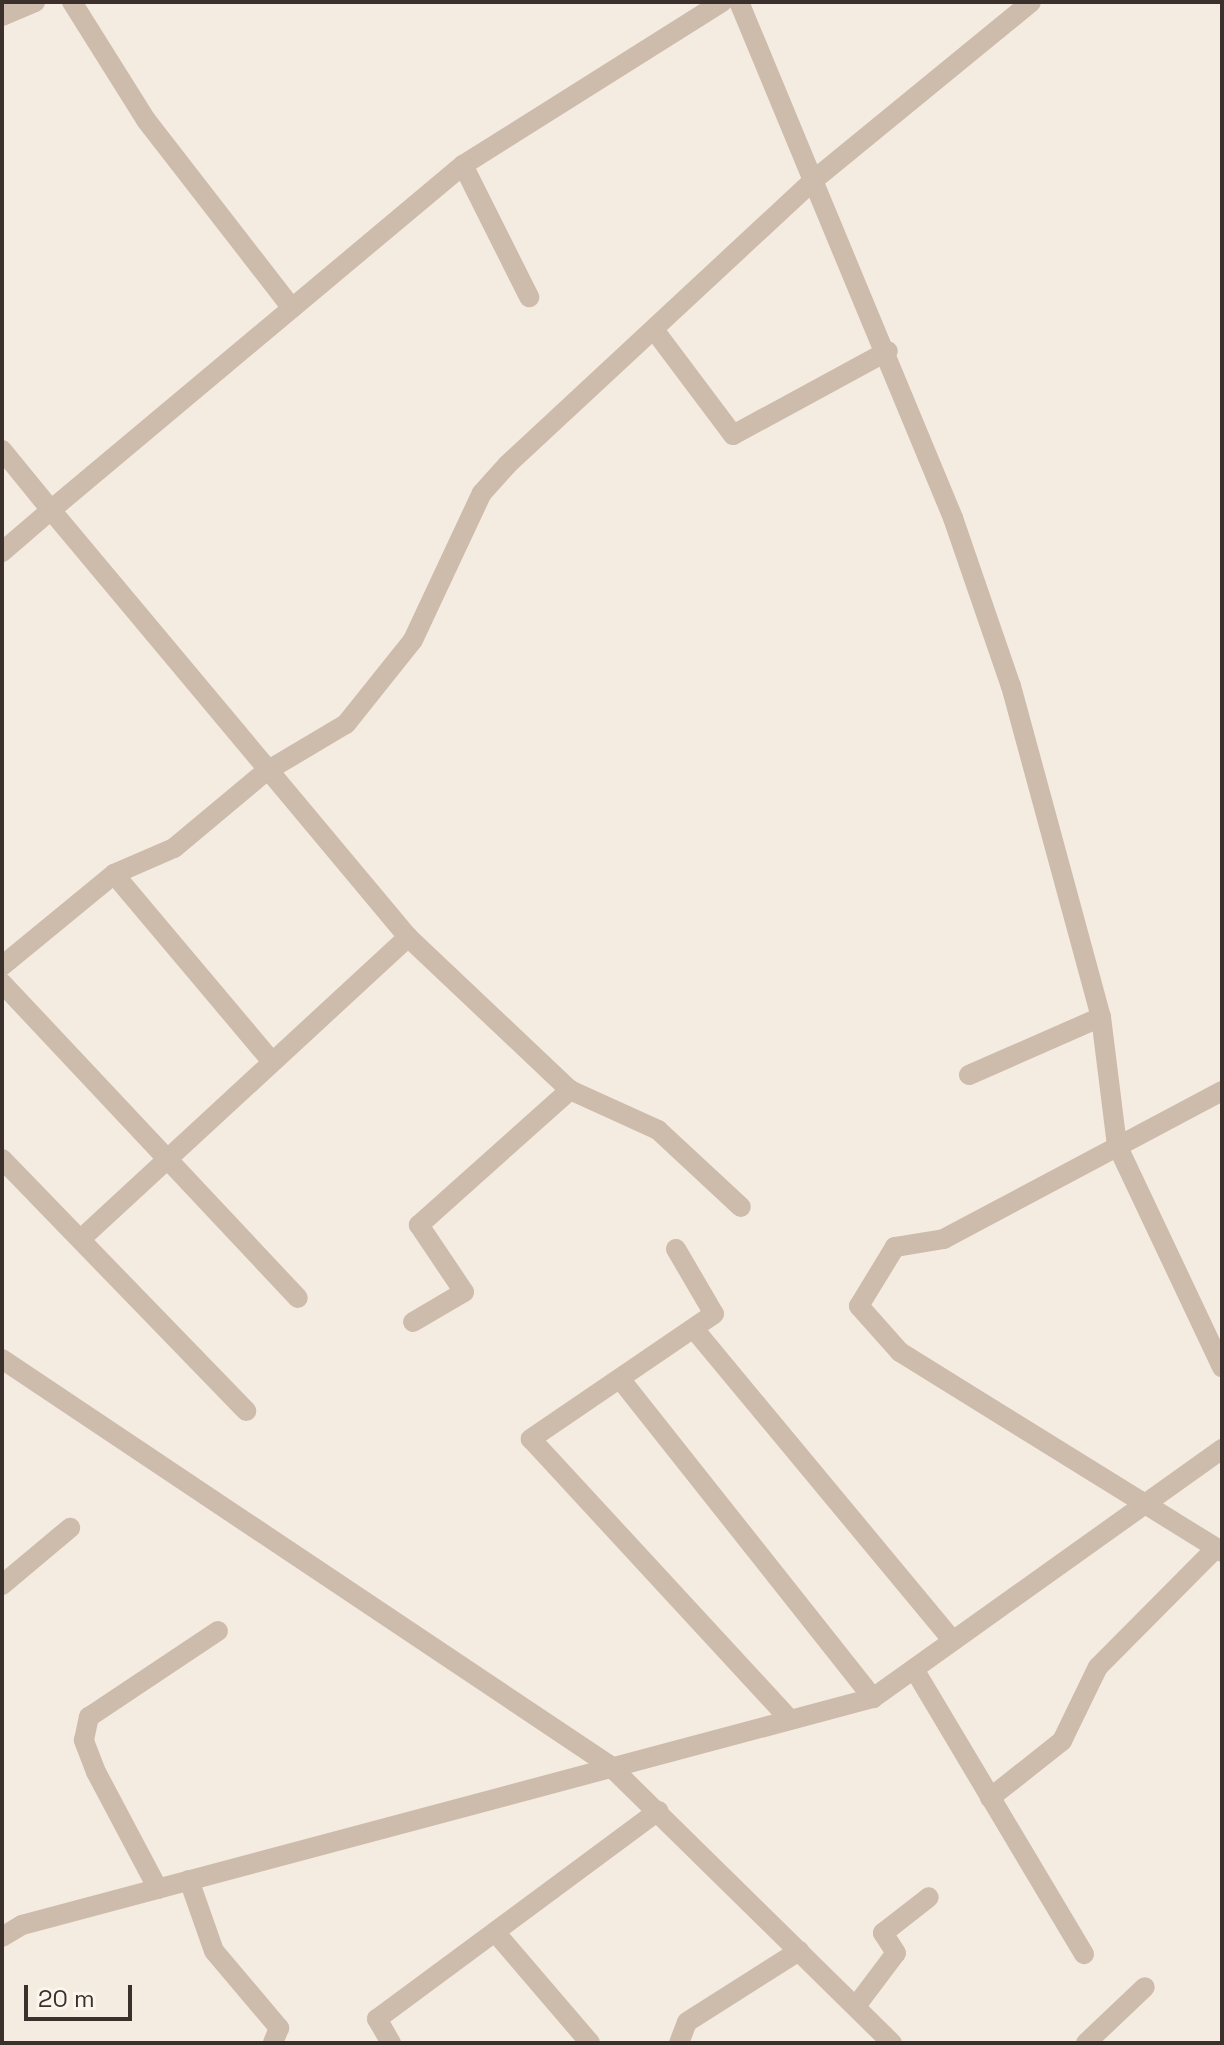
<!DOCTYPE html>
<style>
body{margin:0}
#map{position:relative;width:1224px;height:2045px;overflow:hidden;background:#f4ebe1;font-family:"Space Grotesk",sans-serif}
div>[style]{position:absolute}
.minor>*{height:20px;margin:-10px;padding:0 10px;transform-origin:10px;border-radius:10px;background:#cdbbac}
.tertiary>*{height:20px;margin:-10px;padding:0 10px;transform-origin:10px;border-radius:10px;background:#cdbbac}
span{translate:-50% -50%;white-space:nowrap;text-align:center;line-height:1.15;-webkit-text-stroke:6px #fbf5ee;paint-order:stroke}
.frame{position:absolute;inset:0;border:4px solid #3b302b;pointer-events:none}
.scale{position:absolute;left:24px;top:1985px;width:108px;height:36px;box-sizing:border-box;border:4px solid #3b302b;border-top:0;padding-left:10px;font-size:24px;line-height:28px;white-space:nowrap;color:#3b302b;-webkit-text-stroke:6px #fbf5ee;paint-order:stroke}
</style>
<div id="map">
<div class="minor">
<i style="left:72px;top:2px;width:139px;rotate:57.9deg"></i>
<i style="left:146px;top:120px;width:238px;rotate:52.2deg"></i>
<i style="left:722px;top:2px;width:306px;rotate:147.8deg"></i>
<i style="left:463px;top:165px;width:537px;rotate:140.06deg"></i>
<i style="left:51px;top:510px;width:557px;rotate:50.1deg"></i>
<i style="left:408px;top:937px;width:223px;rotate:43.4deg"></i>
<i style="left:570px;top:1090px;width:97px;rotate:24.4deg"></i>
<i style="left:658px;top:1130px;width:113px;rotate:42.9deg"></i>
<i style="left:2px;top:16px;width:36px;rotate:-23deg"></i>
<i style="left:463px;top:165px;width:148px;rotate:63.4deg"></i>
<i style="left:655px;top:331px;width:130px;rotate:53.1deg"></i>
<i style="left:733px;top:435px;width:176px;rotate:-28.5deg"></i>
<i style="left:2px;top:450px;width:77px;rotate:50.8deg"></i>
<i style="left:51px;top:510px;width:65px;rotate:139.4deg"></i>
<i style="left:114px;top:874px;width:241px;rotate:49.9deg"></i>
<i style="left:2px;top:966px;width:145px;rotate:-39.4deg"></i>
<i style="left:114px;top:874px;width:65px;rotate:-23.4deg"></i>
<i style="left:174px;top:848px;width:119px;rotate:-39.9deg"></i>
<i style="left:265px;top:772px;width:94px;rotate:-30.7deg"></i>
<i style="left:346px;top:724px;width:107px;rotate:-51.4deg"></i>
<i style="left:413px;top:640px;width:162px;rotate:-64.9deg"></i>
<i style="left:482px;top:493px;width:38px;rotate:-48deg"></i>
<i style="left:507px;top:465px;width:420px;rotate:-42.9deg"></i>
<i style="left:815px;top:179px;width:279px;rotate:-39.3deg"></i>
<i style="left:2px;top:983px;width:432px;rotate:46.8deg"></i>
<i style="left:969px;top:1075px;width:144px;rotate:-23.7deg"></i>
<i style="left:1222px;top:1091px;width:315px;rotate:152deg"></i>
<i style="left:944px;top:1239px;width:50px;rotate:170.7deg"></i>
<i style="left:895px;top:1247px;width:69px;rotate:121.4deg"></i>
<i style="left:859px;top:1306px;width:62px;rotate:48.3deg"></i>
<i style="left:900px;top:1352px;width:379px;rotate:31.8deg"></i>
<i style="left:2px;top:1159px;width:351px;rotate:45.9deg"></i>
<i style="left:82px;top:1238px;width:444px;rotate:-42.7deg"></i>
<i style="left:676px;top:1249px;width:75px;rotate:59.7deg"></i>
<i style="left:714px;top:1314px;width:222px;rotate:145.7deg"></i>
<i style="left:531px;top:1439px;width:382px;rotate:47.3deg"></i>
<i style="left:413px;top:1322px;width:59px;rotate:-30.5deg"></i>
<i style="left:464px;top:1292px;width:81px;rotate:-123.9deg"></i>
<i style="left:419px;top:1225px;width:203px;rotate:-41.8deg"></i>
<i style="left:694px;top:1329px;width:405px;rotate:50.3deg"></i>
<i style="left:2px;top:1359px;width:730px;rotate:33.78deg"></i>
<i style="left:609px;top:1765px;width:397px;rotate:44.5deg"></i>
<i style="left:621px;top:1380px;width:406px;rotate:51.6deg"></i>
<i style="left:2px;top:1585px;width:89px;rotate:-40deg"></i>
<i style="left:914px;top:1669px;width:332px;rotate:59.2deg"></i>
<i style="left:990px;top:1798px;width:92px;rotate:-38.4deg"></i>
<i style="left:1062px;top:1741px;width:82px;rotate:-64.1deg"></i>
<i style="left:1098px;top:1667px;width:168px;rotate:-45.2deg"></i>
<i style="left:189px;top:1880px;width:75px;rotate:70.6deg"></i>
<i style="left:214px;top:1951px;width:101px;rotate:49.8deg"></i>
<i style="left:279px;top:2028px;width:16px;rotate:112deg"></i>
<i style="left:158px;top:1889px;width:132px;rotate:-117.9deg"></i>
<i style="left:96px;top:1772px;width:34px;rotate:-111deg"></i>
<i style="left:84px;top:1740px;width:24px;rotate:-78deg"></i>
<i style="left:89px;top:1717px;width:155px;rotate:-33.7deg"></i>
<i style="left:495px;top:1932px;width:146px;rotate:49.4deg"></i>
<i style="left:856px;top:2006px;width:66px;rotate:-53deg"></i>
<i style="left:896px;top:1953px;width:24px;rotate:-123deg"></i>
<i style="left:883px;top:1933px;width:58px;rotate:-38deg"></i>
<i style="left:391px;top:2043px;width:28px;rotate:-120deg"></i>
<i style="left:377px;top:2019px;width:350px;rotate:-36.5deg"></i>
<i style="left:679px;top:2043px;width:22px;rotate:-69deg"></i>
<i style="left:687px;top:2022px;width:133px;rotate:-32.4deg"></i>
<i style="left:1086px;top:2043px;width:81px;rotate:-43.5deg"></i>
</div>
<div class="tertiary">
<i style="left:739px;top:2px;width:559px;rotate:67.47deg"></i>
<i style="left:953px;top:518px;width:178px;rotate:71deg"></i>
<i style="left:1011px;top:686px;width:343px;rotate:74.8deg"></i>
<i style="left:1101px;top:1017px;width:129px;rotate:82.9deg"></i>
<i style="left:1117px;top:1145px;width:246px;rotate:64.7deg"></i>
<i style="left:2px;top:1937px;width:23px;rotate:-31deg"></i>
<i style="left:22px;top:1925px;width:881px;rotate:-14.94deg"></i>
<i style="left:873px;top:1698px;width:429px;rotate:-35.5deg"></i>
</div>
<div class="frame"></div>
<div class="scale">20 m</div>
</div>
